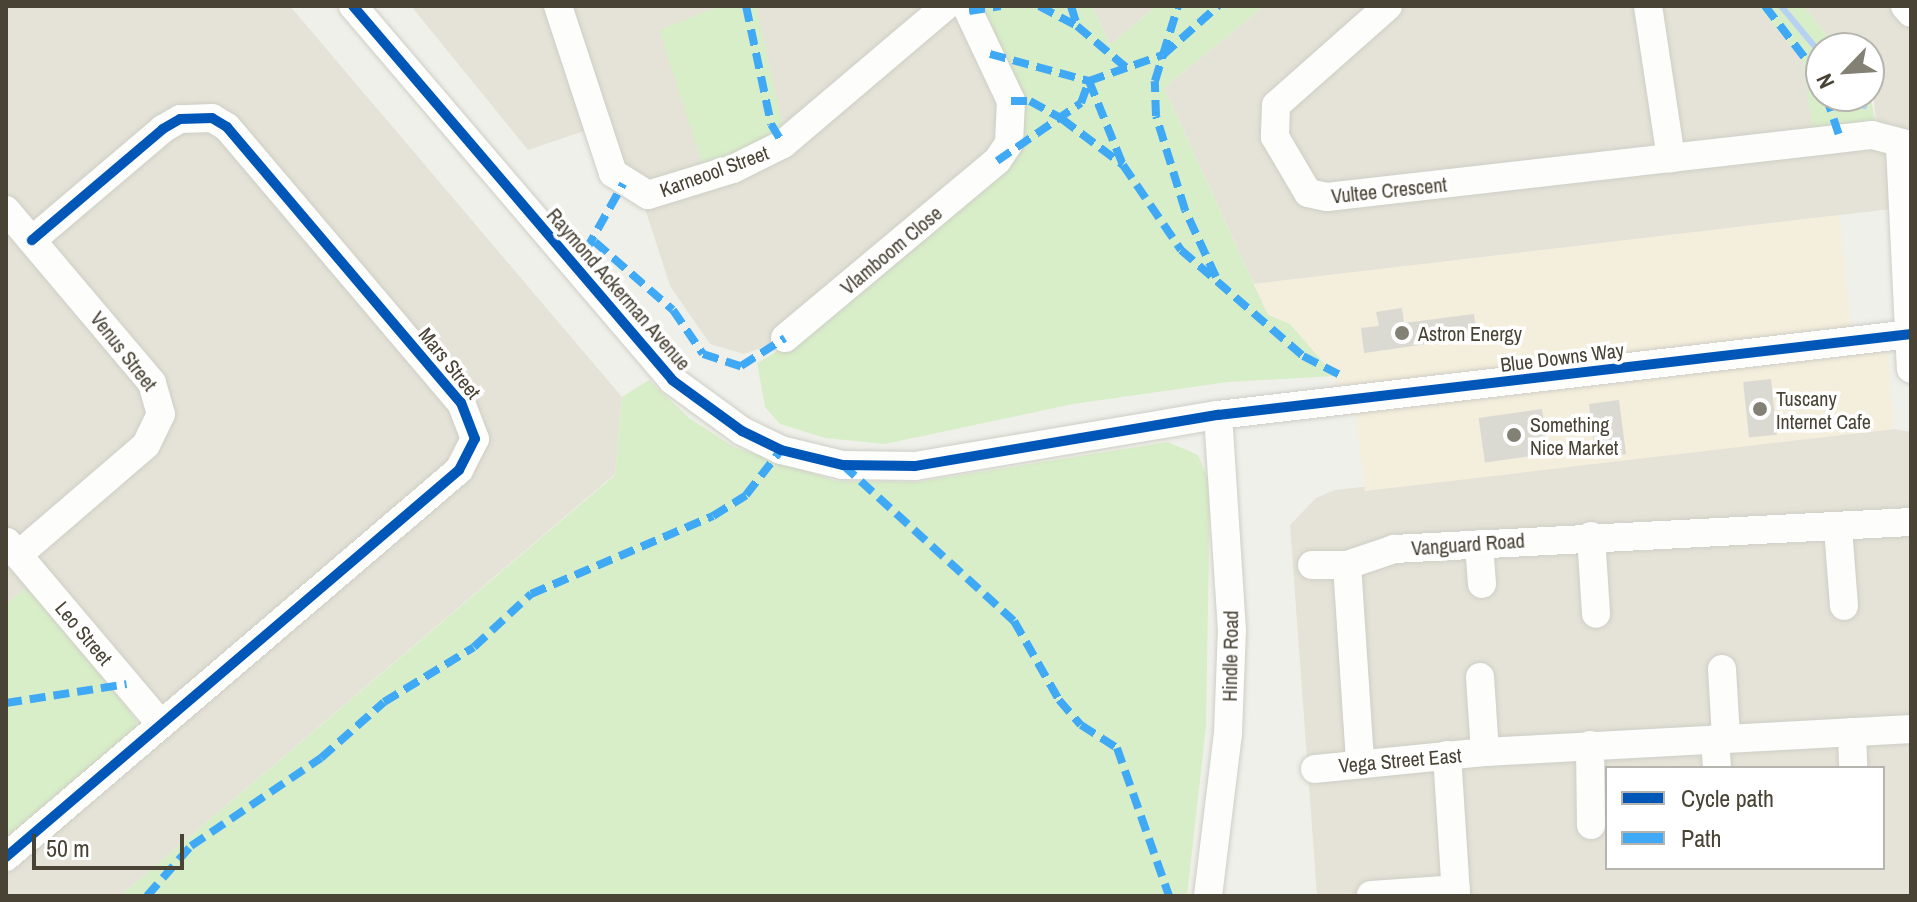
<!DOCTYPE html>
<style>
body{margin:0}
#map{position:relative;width:1917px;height:902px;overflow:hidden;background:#f0f0ea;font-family:"Archivo Narrow",sans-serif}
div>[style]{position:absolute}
.residential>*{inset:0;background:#e5e3d7}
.commercial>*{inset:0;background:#f4eedc}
.green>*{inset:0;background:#d8eec8}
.stream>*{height:6px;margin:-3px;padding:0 3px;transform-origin:3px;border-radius:3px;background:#b7d1f2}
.building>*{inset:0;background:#dad9d2;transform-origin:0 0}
.roads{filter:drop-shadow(0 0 2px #cecec7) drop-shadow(0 0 2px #cecec7)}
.minor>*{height:28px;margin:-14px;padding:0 14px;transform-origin:14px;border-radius:14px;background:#fdfdfc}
.quiet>*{height:8px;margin-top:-4px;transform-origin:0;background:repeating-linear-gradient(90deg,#3fa9f5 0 16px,transparent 0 24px)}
.cycleway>*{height:10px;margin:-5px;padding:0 5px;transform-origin:5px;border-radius:5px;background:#0057b8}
.dots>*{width:22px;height:22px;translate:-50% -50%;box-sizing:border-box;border:4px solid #fff;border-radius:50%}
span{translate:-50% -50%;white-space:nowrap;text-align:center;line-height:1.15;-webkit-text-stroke:7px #fff;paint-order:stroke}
.street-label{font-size:20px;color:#484335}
.poi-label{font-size:20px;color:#484335}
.left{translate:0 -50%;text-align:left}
.frame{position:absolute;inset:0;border:8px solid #484335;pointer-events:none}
.legend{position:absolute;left:1605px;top:766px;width:280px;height:104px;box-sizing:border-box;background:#fff;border:2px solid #b6b4ae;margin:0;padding:10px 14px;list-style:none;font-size:24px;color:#484335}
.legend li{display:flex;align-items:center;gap:16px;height:40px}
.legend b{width:40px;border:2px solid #b6b4ae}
.north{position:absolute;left:1805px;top:32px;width:80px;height:80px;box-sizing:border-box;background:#fff;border:2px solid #b6b4ae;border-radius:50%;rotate:245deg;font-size:22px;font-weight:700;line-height:32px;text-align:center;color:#484335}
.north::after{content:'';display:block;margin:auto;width:28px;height:36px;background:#838074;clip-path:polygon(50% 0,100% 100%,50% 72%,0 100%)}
.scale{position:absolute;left:32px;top:834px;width:152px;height:36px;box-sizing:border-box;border:4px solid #484335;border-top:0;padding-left:10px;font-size:24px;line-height:28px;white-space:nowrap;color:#484335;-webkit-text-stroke:6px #fff;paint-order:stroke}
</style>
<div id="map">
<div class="residential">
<i style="clip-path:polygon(6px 6px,290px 6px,622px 397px,615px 474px,120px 896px,6px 896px,6px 859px,163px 724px,37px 578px,6px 605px)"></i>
<i style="clip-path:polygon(411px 6px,968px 6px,1010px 143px,786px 339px,744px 354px,710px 344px,670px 286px,641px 196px,596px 127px,528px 150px)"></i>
<i style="clip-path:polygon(1092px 6px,1156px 6px,1110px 45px)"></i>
<i style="clip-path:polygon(1264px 6px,1758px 6px,1803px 61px,1815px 139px,1877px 133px,1869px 48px,1837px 48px,1803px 6px,1911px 6px,1911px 225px,1900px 208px,1254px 284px,1164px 88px)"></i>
<i style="clip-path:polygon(evenodd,1894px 429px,1911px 432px,1911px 896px,1317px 896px,1290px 525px,1316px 498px,1335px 490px,1894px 429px,1607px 768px,1883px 768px,1883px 868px,1607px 868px,1607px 768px)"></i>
</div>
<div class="commercial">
<i style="clip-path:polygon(1840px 215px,1852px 338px,1887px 335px,1894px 429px,1365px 491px,1354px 398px,1339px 399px,1333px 369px,1268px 315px,1254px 284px)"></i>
</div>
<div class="green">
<i style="clip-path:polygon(719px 6px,756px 6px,784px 131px,704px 169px,659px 30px)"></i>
<i style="clip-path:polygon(976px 6px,1092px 6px,1110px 45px,1156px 6px,1264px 6px,1164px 88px,1268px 315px,1290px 324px,1335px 376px,1228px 382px,1073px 404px,885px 444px,825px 438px,780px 424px,765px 407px,757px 363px,791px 343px,1017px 144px)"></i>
<i style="clip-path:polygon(1758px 6px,1803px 6px,1837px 48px,1821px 48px,1821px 96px,1869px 96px,1869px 90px,1876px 124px,1813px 131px,1803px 61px)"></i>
<i style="clip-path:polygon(649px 380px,689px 418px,734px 447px,836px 481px,917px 482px,1168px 442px,1198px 455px,1210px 484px,1206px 727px,1187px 896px,120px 896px,615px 475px,622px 397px)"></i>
<i style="clip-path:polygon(31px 583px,137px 721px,135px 730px,6px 845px,6px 605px)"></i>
</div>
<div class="stream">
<i style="left:1781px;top:6px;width:62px;rotate:50.2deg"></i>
<i style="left:1856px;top:96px;width:13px;rotate:51deg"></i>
</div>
<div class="building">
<i style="clip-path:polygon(1402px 308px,1404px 323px,1474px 314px,1477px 337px,1364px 353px,1361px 328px,1379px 326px,1376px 312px)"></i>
<i style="left:1771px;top:379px;width:56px;height:28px;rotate:84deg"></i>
<i style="clip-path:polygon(1619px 400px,1626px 454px,1610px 456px,1608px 443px,1594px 444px,1589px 404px)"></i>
<i style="left:1542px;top:409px;width:45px;height:64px;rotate:82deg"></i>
</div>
<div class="roads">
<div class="minor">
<i style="left:353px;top:6px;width:492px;rotate:49.5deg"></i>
<i style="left:672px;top:380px;width:87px;rotate:36.1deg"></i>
<i style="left:742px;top:431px;width:43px;rotate:26deg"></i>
<i style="left:781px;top:450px;width:64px;rotate:13.6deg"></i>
<i style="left:843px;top:465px;width:72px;rotate:0.8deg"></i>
<i style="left:915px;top:466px;width:307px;rotate:-9.6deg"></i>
<i style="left:1218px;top:415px;width:698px;rotate:-6.67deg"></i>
<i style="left:558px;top:6px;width:176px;rotate:71.8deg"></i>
<i style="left:613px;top:173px;width:41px;rotate:32.2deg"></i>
<i style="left:648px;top:195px;width:89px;rotate:-17deg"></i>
<i style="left:733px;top:169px;width:56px;rotate:-26.6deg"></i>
<i style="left:783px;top:144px;width:214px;rotate:-40.3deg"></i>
<i style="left:1388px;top:6px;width:149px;rotate:138.5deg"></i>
<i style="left:1276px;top:105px;width:32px;rotate:92deg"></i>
<i style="left:1275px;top:137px;width:65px;rotate:59.5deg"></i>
<i style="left:1308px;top:193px;width:19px;rotate:12deg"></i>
<i style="left:1327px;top:197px;width:549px;rotate:-6.49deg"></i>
<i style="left:1872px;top:135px;width:40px;rotate:14.4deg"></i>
<i style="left:1648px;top:6px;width:154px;rotate:81.4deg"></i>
<i style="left:1905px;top:6px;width:9px;rotate:49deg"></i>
<i style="left:1900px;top:146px;width:223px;rotate:87.2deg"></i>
<i style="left:6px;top:210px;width:226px;rotate:49.8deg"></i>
<i style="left:152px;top:383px;width:32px;rotate:74deg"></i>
<i style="left:161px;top:414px;width:34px;rotate:116deg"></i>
<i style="left:146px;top:445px;width:169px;rotate:139.3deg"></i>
<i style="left:785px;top:338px;width:276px;rotate:-39.9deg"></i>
<i style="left:997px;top:161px;width:22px;rotate:-56deg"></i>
<i style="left:1009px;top:143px;width:42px;rotate:-87.3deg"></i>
<i style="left:1011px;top:101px;width:105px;rotate:-115.3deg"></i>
<i style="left:1838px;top:528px;width:78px;rotate:85.6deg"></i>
<i style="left:1591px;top:536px;width:78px;rotate:86.3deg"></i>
<i style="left:7px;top:542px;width:238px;rotate:49.8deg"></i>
<i style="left:1479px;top:544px;width:40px;rotate:85.7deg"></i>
<i style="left:1312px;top:565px;width:35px"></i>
<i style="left:1347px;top:565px;width:50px;rotate:-18.8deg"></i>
<i style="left:1394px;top:549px;width:518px;rotate:-2.99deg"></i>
<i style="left:1347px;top:565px;width:197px;rotate:86.2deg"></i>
<i style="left:1722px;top:669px;width:68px;rotate:86.6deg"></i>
<i style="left:1480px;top:677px;width:75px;rotate:86.2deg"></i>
<i style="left:1852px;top:732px;width:36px;rotate:88deg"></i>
<i style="left:1715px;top:739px;width:29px;rotate:86deg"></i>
<i style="left:1590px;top:745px;width:80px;rotate:89.3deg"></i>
<i style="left:1447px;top:755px;width:141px;rotate:86.3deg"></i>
<i style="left:1315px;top:769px;width:171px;rotate:-5.7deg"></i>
<i style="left:1485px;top:752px;width:427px;rotate:-3.1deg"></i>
<i style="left:6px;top:857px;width:596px;rotate:-40.51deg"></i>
<i style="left:459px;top:470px;width:35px;rotate:-63deg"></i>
<i style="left:475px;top:439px;width:39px;rotate:-111deg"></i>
<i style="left:461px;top:403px;width:362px;rotate:-130.3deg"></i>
<i style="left:227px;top:127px;width:17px;rotate:-149deg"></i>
<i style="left:212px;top:118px;width:32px;rotate:178deg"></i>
<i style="left:180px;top:119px;width:20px;rotate:150deg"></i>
<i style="left:163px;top:129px;width:172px;rotate:139.7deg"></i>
<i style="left:1371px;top:895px;width:85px;rotate:-4deg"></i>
<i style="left:1208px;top:896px;width:164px;rotate:-83deg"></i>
<i style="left:1228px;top:733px;width:102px;rotate:-87.8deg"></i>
<i style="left:1232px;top:631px;width:216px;rotate:-93.7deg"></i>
</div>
</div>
<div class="quiet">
<i style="left:746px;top:6px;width:121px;rotate:78deg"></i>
<i style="left:771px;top:124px;width:23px;rotate:59deg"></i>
<i style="left:1039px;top:6px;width:43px;rotate:27.8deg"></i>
<i style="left:1071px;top:6px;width:21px;rotate:73deg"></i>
<i style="left:1077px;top:26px;width:68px;rotate:40.2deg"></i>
<i style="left:1765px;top:6px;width:92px;rotate:52.5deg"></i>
<i style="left:969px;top:11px;width:32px;rotate:-9deg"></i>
<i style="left:990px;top:54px;width:103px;rotate:15.3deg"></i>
<i style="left:1089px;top:81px;width:78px;rotate:-19.4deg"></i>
<i style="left:1163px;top:55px;width:51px;rotate:-73deg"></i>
<i style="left:1089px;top:81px;width:91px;rotate:68deg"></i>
<i style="left:1826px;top:96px;width:44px;rotate:71.6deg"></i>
<i style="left:1011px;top:101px;width:19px"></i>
<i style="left:1030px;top:101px;width:37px;rotate:29deg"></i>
<i style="left:1062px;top:119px;width:76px;rotate:37deg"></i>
<i style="left:1123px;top:165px;width:103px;rotate:55.7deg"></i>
<i style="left:1181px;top:250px;width:162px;rotate:41deg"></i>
<i style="left:1303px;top:356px;width:46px;rotate:27.1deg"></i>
<i style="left:997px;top:161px;width:102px;rotate:-34.6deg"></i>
<i style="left:1081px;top:103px;width:23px;rotate:-70deg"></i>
<i style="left:595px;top:242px;width:103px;rotate:41.1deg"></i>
<i style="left:673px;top:310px;width:53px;rotate:55.7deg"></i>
<i style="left:703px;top:354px;width:40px;rotate:18deg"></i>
<i style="left:741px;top:366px;width:52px;rotate:-32.5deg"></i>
<i style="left:586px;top:250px;width:76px;rotate:-60.7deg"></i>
<i style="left:1216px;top:277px;width:74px;rotate:-114.8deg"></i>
<i style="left:1185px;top:210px;width:98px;rotate:-107.1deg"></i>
<i style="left:1156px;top:116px;width:35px;rotate:-92deg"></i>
<i style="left:1155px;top:81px;width:27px;rotate:-73deg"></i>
<i style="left:1163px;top:55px;width:74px;rotate:-41.7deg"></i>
<i style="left:843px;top:465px;width:231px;rotate:42.4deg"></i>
<i style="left:1014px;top:621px;width:91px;rotate:60.3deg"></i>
<i style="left:1059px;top:700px;width:33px;rotate:49deg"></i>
<i style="left:1081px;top:725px;width:43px;rotate:32.6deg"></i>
<i style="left:1117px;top:748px;width:157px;rotate:70.6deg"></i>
<i style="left:6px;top:703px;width:122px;rotate:-8.9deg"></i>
<i style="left:147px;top:896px;width:67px;rotate:-48.7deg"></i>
<i style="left:191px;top:846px;width:157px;rotate:-34.1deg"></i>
<i style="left:321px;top:758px;width:84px;rotate:-41.6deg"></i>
<i style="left:384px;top:702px;width:105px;rotate:-31.4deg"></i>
<i style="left:474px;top:647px;width:78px;rotate:-42.9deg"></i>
<i style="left:531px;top:594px;width:198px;rotate:-23.2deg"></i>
<i style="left:713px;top:516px;width:39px;rotate:-32deg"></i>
<i style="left:746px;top:495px;width:57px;rotate:-52.1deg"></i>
</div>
<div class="cycleway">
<i style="left:353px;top:6px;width:492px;rotate:49.5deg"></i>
<i style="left:672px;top:380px;width:87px;rotate:36.1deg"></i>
<i style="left:742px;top:431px;width:43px;rotate:26deg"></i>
<i style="left:781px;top:450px;width:64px;rotate:13.6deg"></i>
<i style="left:843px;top:465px;width:72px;rotate:0.8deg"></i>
<i style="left:915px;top:466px;width:307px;rotate:-9.6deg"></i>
<i style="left:1218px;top:415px;width:698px;rotate:-6.67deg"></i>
<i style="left:6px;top:857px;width:596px;rotate:-40.51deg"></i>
<i style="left:459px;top:470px;width:35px;rotate:-63deg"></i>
<i style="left:475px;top:439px;width:39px;rotate:-111deg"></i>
<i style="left:461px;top:403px;width:362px;rotate:-130.3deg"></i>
<i style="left:227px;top:127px;width:17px;rotate:-149deg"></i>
<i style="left:212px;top:118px;width:32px;rotate:178deg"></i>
<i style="left:180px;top:119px;width:20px;rotate:150deg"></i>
<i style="left:163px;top:129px;width:172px;rotate:139.7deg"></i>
</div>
<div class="dots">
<i style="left:1402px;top:333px;background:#838074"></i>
<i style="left:1760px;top:409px;background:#838074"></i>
<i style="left:1514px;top:435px;background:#838074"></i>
</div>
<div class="street-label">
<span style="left:714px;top:171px;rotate:-20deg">Karneool Street</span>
<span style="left:1389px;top:190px;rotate:-6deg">Vultee Crescent</span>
<span style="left:891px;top:250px;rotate:-40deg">Vlamboom Close</span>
<span style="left:619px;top:289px;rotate:49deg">Raymond Ackerman Avenue</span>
<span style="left:124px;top:351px;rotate:52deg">Venus Street</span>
<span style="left:1562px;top:357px;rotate:-7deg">Blue Downs Way</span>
<span style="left:450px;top:363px;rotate:51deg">Mars Street</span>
<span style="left:1468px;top:544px;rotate:-4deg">Vanguard Road</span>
<span style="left:84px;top:633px;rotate:50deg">Leo Street</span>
<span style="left:1230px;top:656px;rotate:-89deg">Hindle Road</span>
<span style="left:1400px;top:760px;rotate:-5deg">Vega Street East</span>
</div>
<div class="poi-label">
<span class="left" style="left:1418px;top:333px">Astron Energy</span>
<span class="left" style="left:1776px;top:410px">Tuscany<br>Internet Cafe</span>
<span class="left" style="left:1530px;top:436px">Something<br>Nice Market</span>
</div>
<div class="frame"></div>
<ul class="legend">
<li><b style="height:10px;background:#0057b8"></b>Cycle path</li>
<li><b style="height:10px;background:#3fa9f5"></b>Path</li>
</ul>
<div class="north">N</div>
<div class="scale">50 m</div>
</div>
